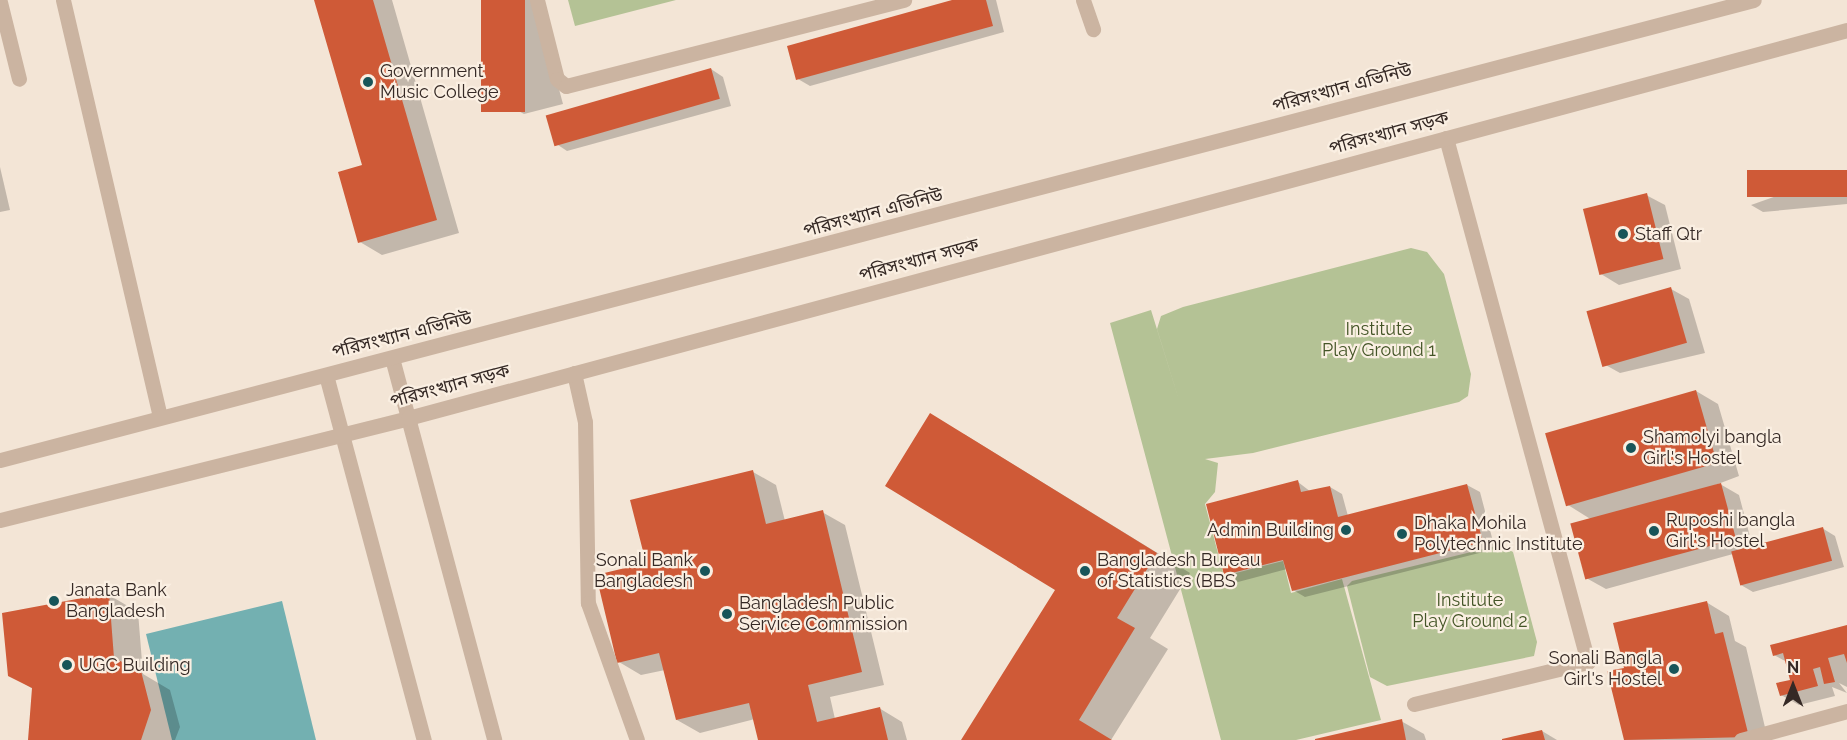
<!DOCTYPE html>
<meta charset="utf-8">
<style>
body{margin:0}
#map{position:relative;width:1847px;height:740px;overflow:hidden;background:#f3e5d6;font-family:Raleway,"Noto Sans Bengali",sans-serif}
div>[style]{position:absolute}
.green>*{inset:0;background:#b4c295}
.water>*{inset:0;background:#73b0b1}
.shadow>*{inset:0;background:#0003}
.building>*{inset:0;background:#cf5a37;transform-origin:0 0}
.service>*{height:15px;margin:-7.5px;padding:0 7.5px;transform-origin:7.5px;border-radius:7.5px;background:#cbb4a1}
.minor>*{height:15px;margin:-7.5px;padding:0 7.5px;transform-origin:7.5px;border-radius:7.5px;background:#cbb4a1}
.tertiary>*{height:15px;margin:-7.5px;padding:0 7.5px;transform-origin:7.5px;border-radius:7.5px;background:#cbb4a1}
.dots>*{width:16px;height:16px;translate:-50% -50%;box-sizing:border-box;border:3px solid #faefe2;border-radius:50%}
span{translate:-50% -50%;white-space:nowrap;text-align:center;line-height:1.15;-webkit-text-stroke:4.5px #faefe2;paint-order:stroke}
.poi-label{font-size:18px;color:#352925}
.left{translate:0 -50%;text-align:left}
.right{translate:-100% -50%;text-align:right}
.street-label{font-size:18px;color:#352925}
.park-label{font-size:18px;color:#445527}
.north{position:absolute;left:1763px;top:656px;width:60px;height:60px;-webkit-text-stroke:4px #faefe2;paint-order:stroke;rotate:0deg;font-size:16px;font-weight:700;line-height:24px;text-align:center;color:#352925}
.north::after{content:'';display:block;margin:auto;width:21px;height:27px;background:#352925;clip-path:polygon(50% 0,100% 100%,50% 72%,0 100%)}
</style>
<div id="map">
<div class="green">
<i style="clip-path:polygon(568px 0,676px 0,575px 26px)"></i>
<i style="clip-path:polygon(1411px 248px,1427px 252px,1444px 274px,1471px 374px,1468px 396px,1459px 402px,1253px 453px,1205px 459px,1218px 463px,1215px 492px,1205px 504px,1224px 576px,1283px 561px,1291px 593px,1342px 579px,1381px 720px,1296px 740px,1221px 740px,1110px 323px,1151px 310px,1183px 413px,1157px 329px,1161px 316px,1183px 307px)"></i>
<i style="clip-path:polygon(1500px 545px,1513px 552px,1537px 642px,1534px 656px,1387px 686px,1370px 677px,1347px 586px,1352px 581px)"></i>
</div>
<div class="water">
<i style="clip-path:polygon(282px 601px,316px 740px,172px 740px,146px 634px)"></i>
</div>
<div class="shadow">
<i style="clip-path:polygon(315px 0,392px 0,459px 233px,382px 255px,360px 242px,364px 166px)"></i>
<i style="clip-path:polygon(482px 0,535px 0,563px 104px,524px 114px,511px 107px)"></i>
<i style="clip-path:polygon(958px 0,996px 0,1004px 32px,810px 86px,798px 79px)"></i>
<i style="clip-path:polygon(711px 69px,723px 77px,731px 106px,567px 151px,555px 143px)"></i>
<i style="clip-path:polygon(0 167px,10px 210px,0 212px)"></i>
<i style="clip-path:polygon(1847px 171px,1847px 204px,1763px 212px,1751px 205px)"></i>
<i style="clip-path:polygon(1646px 195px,1665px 205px,1681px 269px,1619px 285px,1601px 274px)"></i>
<i style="clip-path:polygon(1671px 289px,1689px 299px,1705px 353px,1620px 373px,1602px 363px)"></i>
<i style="clip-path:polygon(1696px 391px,1718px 404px,1739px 476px,1710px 487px,1720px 484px,1739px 495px,1753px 548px,1822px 528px,1835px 536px,1844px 567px,1753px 592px,1741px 585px,1733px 554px,1606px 589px,1588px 579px,1592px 520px,1568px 505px)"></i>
<i style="clip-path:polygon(964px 434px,1190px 573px,1150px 638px,1168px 649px,1111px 740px,965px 740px,1057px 590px)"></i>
<i style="clip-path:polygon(753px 472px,776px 485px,785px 521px,822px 512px,845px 525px,884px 685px,830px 697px,835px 719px,879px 708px,902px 722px,907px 740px,760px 740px,755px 719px,700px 733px,677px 720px,665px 670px,641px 675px,619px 662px,648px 564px)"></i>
<i style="clip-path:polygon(1298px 482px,1311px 492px,1330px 487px,1342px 494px,1348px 516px,1467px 485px,1480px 492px,1495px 549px,1305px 597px,1293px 590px,1287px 569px,1238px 582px,1226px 574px)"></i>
<i style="clip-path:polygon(109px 595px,138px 612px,143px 674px,170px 690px,180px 727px,175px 740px,29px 740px,33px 689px,10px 675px)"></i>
<i style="clip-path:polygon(1706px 602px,1729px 616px,1735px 641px,1746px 647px,1768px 740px,1625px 740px,1609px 673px,1625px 669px)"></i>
<i style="clip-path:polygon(1847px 627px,1847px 687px,1839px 683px,1847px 693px,1832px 687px,1835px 696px,1799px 705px,1781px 695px,1792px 681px,1787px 662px,1774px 655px)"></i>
<i style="clip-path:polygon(1401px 721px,1424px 734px,1426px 740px,1318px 740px)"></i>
<i style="clip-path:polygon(1542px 731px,1557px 740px,1505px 740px)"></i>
</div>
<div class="building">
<i style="clip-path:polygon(314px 0,373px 0,437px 220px,358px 243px,338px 172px,362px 165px)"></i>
<i style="left:481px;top:0;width:44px;height:112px"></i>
<i style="clip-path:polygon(952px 0,986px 0,993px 26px,796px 80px,787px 46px)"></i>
<i style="left:711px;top:68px;width:32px;height:172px;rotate:74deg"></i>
<i style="left:1847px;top:170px;width:27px;height:100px;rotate:90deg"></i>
<i style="left:1647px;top:193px;width:68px;height:66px;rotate:76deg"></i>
<i style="left:1671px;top:287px;width:58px;height:88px;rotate:74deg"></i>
<i style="left:1696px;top:390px;width:76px;height:157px;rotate:74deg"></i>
<i style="clip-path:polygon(930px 413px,1157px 553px,1117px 618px,1135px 628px,1079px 720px,1112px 740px,961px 740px,1055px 590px,885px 486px)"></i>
<i style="clip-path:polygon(753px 470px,766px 524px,823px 510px,862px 672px,808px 685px,817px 722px,880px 707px,888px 740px,758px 740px,749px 703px,676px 720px,659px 653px,617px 663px,596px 575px,646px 563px,630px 500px)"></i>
<i style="clip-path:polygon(1298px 480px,1301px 492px,1330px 486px,1338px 517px,1467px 484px,1483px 542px,1292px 591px,1283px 560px,1224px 575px,1206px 504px)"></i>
<i style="left:1721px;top:483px;width:58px;height:156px;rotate:75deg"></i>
<i style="left:1823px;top:527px;width:35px;height:95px;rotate:75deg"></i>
<i style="clip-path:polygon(109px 593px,114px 658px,141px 671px,151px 710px,141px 740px,28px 740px,32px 688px,8px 676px,2px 613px)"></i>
<i style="clip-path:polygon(1707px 601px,1715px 634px,1723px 632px,1749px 737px,1624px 740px,1607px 671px,1624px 668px,1613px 623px)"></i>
<i style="clip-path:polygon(1847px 625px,1847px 663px,1844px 654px,1828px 658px,1835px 682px,1824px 684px,1820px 667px,1813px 669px,1818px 686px,1780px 696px,1776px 683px,1790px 680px,1783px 653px,1773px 656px,1770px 645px)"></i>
<i style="clip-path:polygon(1402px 719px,1406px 740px,1315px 740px,1315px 739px)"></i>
<i style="clip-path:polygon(1542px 730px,1545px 740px,1502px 740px,1502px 739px)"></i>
</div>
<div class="service">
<i style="left:574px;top:373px;width:50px;rotate:77.3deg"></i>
<i style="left:585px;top:422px;width:181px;rotate:89.1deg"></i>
<i style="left:588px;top:603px;width:145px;rotate:70.3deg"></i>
<i style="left:1414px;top:704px;width:179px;rotate:-13.6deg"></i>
<i style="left:1588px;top:662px;width:543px;rotate:-105.16deg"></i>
</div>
<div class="minor">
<i style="left:63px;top:0;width:427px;rotate:76.9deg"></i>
<i style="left:537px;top:0;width:81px;rotate:75.8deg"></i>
<i style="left:557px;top:79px;width:11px;rotate:38deg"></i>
<i style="left:566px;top:86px;width:349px;rotate:-14.3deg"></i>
<i style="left:1083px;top:0;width:31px;rotate:71deg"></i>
<i style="left:0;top:2px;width:79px;rotate:76.1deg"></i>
<i style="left:1741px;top:740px;width:110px;rotate:-15.3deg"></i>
</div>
<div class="tertiary">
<i style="left:392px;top:358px;width:395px;rotate:75deg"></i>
<i style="left:326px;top:375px;width:378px;rotate:75deg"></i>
<i style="left:0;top:460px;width:1813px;rotate:-14.7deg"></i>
<i style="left:0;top:520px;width:421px;rotate:-14deg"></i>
<i style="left:408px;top:418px;width:1490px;rotate:-15.09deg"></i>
</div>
<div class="dots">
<i style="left:368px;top:82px;background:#185559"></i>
<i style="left:1623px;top:234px;background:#185559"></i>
<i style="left:1631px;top:448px;background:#185559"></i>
<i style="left:1346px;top:530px;background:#185559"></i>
<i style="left:1654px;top:531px;background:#185559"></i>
<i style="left:1402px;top:534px;background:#185559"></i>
<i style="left:705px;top:571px;background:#185559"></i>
<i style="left:1085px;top:571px;background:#185559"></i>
<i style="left:54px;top:601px;background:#185559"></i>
<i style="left:727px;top:614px;background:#185559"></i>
<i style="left:67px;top:665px;background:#185559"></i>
<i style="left:1674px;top:669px;background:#185559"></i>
</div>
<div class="poi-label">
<span class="left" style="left:380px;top:82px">Government<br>Music College</span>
<span class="left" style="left:1635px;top:234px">Staff Qtr</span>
<span class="left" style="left:1643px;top:448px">Shamolyi bangla<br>Girl's Hostel</span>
<span class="left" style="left:1666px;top:531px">Ruposhi bangla<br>Girl's Hostel</span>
<span class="left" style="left:1414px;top:534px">Dhaka Mohila<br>Polytechnic Institute</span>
<span class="right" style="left:1334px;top:530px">Admin Building</span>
<span class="right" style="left:693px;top:571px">Sonali Bank<br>Bangladesh</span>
<span class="left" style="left:1097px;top:571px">Bangladesh Bureau<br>of Statistics (BBS</span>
<span class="left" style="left:66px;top:601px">Janata Bank<br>Bangladesh</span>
<span class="left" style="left:739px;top:614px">Bangladesh Public<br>Service Commission</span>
<span class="right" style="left:1662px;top:669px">Sonali Bangla<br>Girl's Hostel</span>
<span class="left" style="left:79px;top:665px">UGC Building</span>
</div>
<div class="street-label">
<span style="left:1342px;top:88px;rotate:-15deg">পরিসংখ্যান এভিনিউ</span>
<span style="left:1389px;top:133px;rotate:-15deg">পরিসংখ্যান সড়ক</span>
<span style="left:873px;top:213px;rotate:-15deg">পরিসংখ্যান এভিনিউ</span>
<span style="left:919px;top:260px;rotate:-15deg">পরিসংখ্যান সড়ক</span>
<span style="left:402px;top:335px;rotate:-14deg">পরিসংখ্যান এভিনিউ</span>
<span style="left:450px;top:386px;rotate:-15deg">পরিসংখ্যান সড়ক</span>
</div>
<div class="park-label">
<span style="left:1379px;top:340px">Institute<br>Play Ground 1</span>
<span style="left:1470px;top:611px">Institute<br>Play Ground 2</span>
</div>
<div class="north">N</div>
</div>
